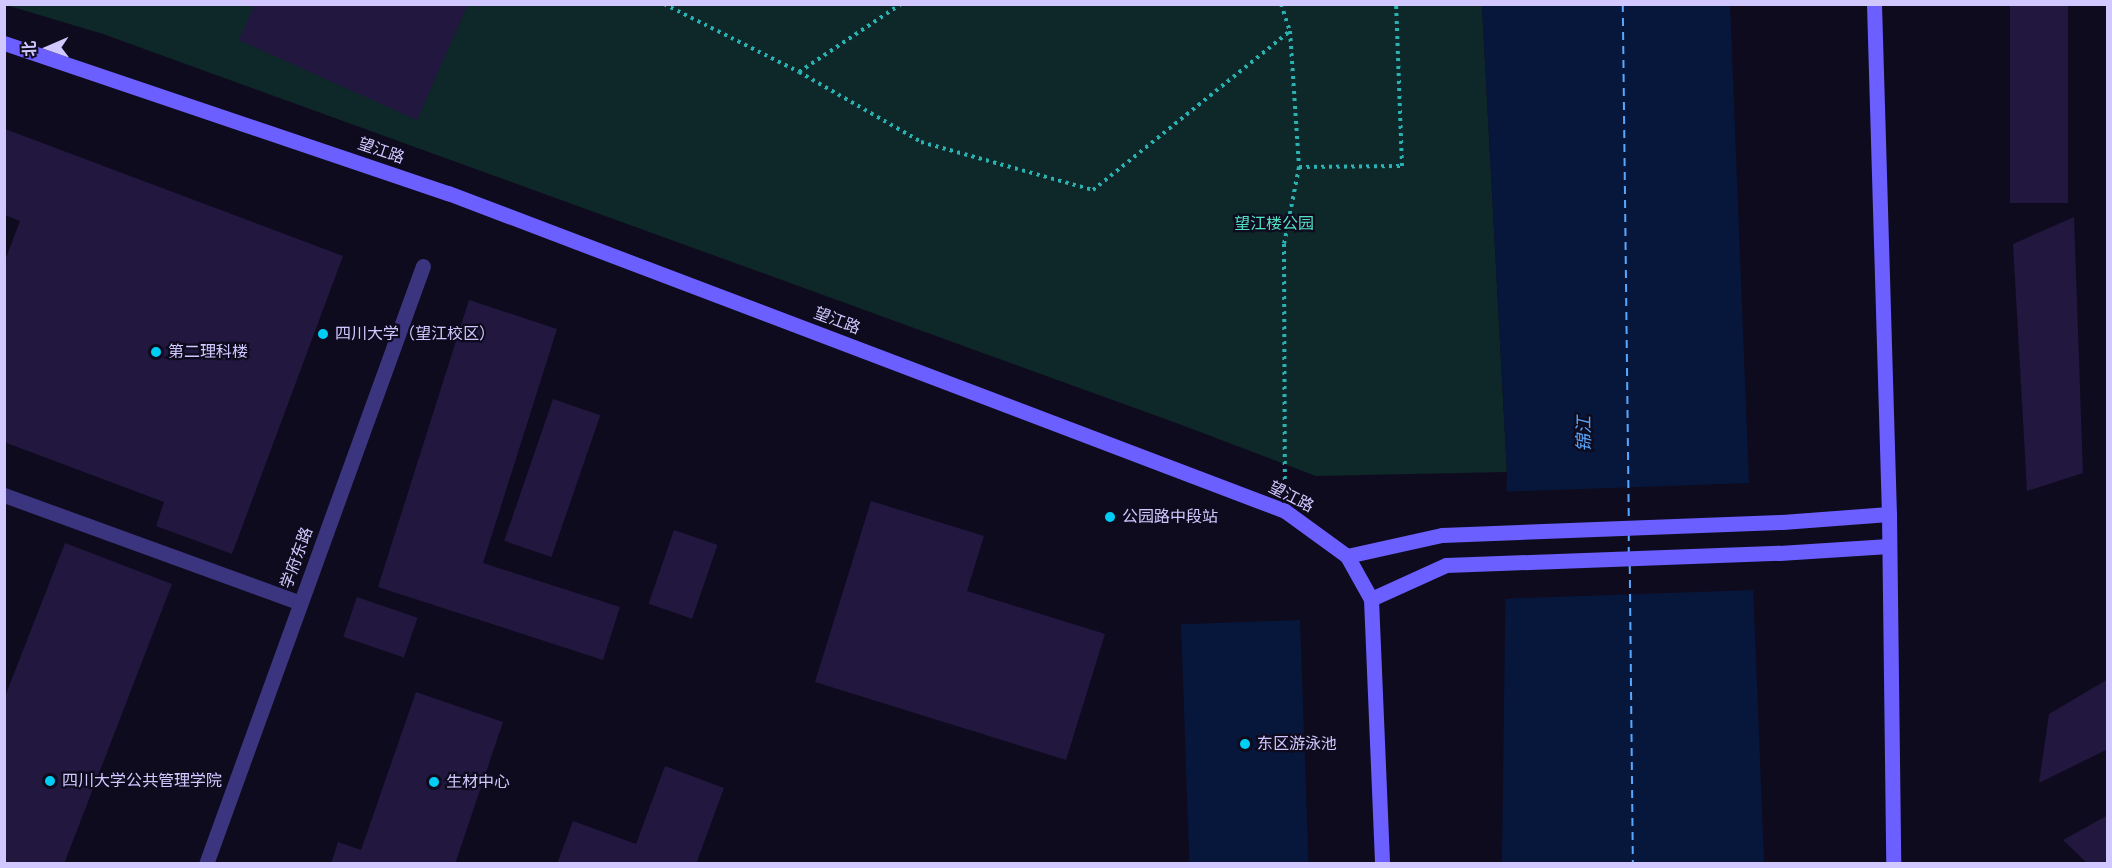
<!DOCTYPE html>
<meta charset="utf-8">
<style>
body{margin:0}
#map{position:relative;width:2112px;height:868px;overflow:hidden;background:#0f0b1e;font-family:"Varela Round","Noto Sans SC",sans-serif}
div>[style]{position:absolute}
.green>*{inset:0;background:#0e2728}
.water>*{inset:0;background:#07173b;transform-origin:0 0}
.pier>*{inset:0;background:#0f0b1e;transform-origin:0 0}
.ferry>*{height:1.5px;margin-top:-0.75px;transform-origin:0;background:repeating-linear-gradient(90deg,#56a7ff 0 8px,transparent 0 14px)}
.building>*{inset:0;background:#21173f;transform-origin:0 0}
.path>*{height:4px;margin-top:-2px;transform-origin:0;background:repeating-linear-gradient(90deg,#29b2b1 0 3px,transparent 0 7.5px)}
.street>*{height:15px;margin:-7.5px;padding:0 7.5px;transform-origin:7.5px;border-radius:7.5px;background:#3b347e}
.secondary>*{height:15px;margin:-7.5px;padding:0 7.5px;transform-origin:7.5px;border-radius:7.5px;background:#6b5fff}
.dots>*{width:16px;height:16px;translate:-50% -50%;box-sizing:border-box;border:3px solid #0f0b1e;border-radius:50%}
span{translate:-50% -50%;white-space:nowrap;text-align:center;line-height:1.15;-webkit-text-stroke:4.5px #0f0b1e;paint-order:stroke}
.street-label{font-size:16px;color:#d1c8ff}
.park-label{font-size:16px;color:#51e2c5}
.poi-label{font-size:16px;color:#d1c8ff}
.left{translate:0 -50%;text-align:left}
.water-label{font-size:18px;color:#56a7ff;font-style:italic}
.frame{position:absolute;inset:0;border:6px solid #d1c8ff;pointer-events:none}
.north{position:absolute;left:18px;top:18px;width:60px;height:60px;-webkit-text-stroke:4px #0f0b1e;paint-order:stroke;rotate:268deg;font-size:16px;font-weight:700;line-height:24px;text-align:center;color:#d1c8ff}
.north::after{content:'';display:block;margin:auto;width:21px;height:27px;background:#d1c8ff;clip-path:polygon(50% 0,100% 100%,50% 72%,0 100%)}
</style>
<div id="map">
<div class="green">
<i style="clip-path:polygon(6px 5px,1482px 5px,1507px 472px,1316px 476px,1179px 424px,103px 34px)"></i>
</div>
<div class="water">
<i style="clip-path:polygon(1482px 5px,1730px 5px,1764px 863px,1502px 863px,1507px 472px)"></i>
<i style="left:1300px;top:620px;width:243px;height:119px;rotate:88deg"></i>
</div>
<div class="pier">
<i style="left:1752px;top:483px;width:107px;height:250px;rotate:88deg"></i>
</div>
<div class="ferry">
<i style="left:1623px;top:4px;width:516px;rotate:89.33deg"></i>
<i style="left:1629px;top:533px;width:20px;rotate:90deg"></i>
<i style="left:1630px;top:566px;width:298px;rotate:89.4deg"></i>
</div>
<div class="building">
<i style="clip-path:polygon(255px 4px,468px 4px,417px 120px,239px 40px)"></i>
<i style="left:2010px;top:4px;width:58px;height:199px"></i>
<i style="clip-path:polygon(5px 129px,343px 256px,232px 554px,156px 526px,164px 502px,4px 442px,4px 263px,20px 221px,5px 215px)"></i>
<i style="clip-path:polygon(2074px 217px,2083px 473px,2027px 491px,2013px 244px)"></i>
<i style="clip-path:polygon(469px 300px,557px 329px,483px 563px,620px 607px,603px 660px,378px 587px)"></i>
<i style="left:553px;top:399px;width:50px;height:150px;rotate:19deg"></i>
<i style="clip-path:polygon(871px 501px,984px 536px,967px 591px,1105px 634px,1066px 760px,815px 682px)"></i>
<i style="left:674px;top:530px;width:46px;height:78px;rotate:19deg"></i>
<i style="clip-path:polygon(65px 543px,172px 584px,64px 864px,4px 864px,4px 699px)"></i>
<i style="left:357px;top:597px;width:64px;height:42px;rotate:19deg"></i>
<i style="clip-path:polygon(2108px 679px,2108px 749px,2039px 783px,2049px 714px)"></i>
<i style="clip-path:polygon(416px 692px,503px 722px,455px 864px,331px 864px,338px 842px,361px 850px)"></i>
<i style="clip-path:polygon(665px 766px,724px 788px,696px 864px,557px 864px,573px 821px,636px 844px)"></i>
<i style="clip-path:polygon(2108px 815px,2108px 864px,2088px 864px,2063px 840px)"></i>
</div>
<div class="path">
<i style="left:664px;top:4px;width:151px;rotate:26.7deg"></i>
<i style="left:799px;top:72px;width:141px;rotate:29.8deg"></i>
<i style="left:921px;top:142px;width:179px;rotate:15.6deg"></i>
<i style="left:1093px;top:190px;width:253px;rotate:-38.9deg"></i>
<i style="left:1281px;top:4px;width:28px;rotate:72deg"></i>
<i style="left:1290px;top:31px;width:136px;rotate:86.2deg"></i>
<i style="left:1299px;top:167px;width:78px;rotate:101deg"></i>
<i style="left:1284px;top:244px;width:242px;rotate:89.8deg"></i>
<i style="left:799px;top:72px;width:123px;rotate:-33.7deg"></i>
<i style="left:1299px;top:167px;width:103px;rotate:-0.6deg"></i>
<i style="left:1402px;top:166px;width:162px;rotate:-92.1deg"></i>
</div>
<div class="street">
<i style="left:4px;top:495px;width:315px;rotate:20deg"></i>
<i style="left:206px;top:864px;width:636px;rotate:-70.06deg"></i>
</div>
<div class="secondary">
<i style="left:1874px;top:4px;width:510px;rotate:88.32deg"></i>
<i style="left:1889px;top:514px;width:350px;rotate:89.3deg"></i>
<i style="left:4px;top:43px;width:469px;rotate:18.7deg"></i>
<i style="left:448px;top:193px;width:895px;rotate:20.8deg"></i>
<i style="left:1285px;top:511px;width:77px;rotate:36deg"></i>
<i style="left:1347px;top:556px;width:49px;rotate:60.8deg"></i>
<i style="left:1371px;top:599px;width:265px;rotate:87.6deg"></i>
<i style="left:1347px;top:556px;width:97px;rotate:-12.5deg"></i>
<i style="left:1442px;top:535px;width:340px;rotate:-2.2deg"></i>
<i style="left:1782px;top:522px;width:107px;rotate:-4.3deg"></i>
<i style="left:1371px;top:599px;width:82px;rotate:-24.4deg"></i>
<i style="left:1446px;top:565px;width:333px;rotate:-2.1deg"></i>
<i style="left:1779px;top:553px;width:110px;rotate:-3.6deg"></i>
</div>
<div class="dots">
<i style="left:323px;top:334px;background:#00cdf3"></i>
<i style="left:156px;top:352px;background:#00cdf3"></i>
<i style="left:1110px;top:517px;background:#00cdf3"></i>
<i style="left:1245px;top:744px;background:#00cdf3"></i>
<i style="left:50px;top:781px;background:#00cdf3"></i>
<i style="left:434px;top:782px;background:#00cdf3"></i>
</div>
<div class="street-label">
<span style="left:381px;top:151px;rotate:19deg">望江路</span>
<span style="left:837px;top:321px;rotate:21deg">望江路</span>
<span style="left:1291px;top:497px;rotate:27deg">望江路</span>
<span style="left:297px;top:558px;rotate:-70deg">学府东路</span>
</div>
<div class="park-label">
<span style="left:1274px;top:224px">望江楼公园</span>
</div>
<div class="poi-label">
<span class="left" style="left:335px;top:334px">四川大学（望江校区）</span>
<span class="left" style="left:168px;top:352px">第二理科楼</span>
<span class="left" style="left:1122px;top:517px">公园路中段站</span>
<span class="left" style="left:1257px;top:744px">东区游泳池</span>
<span class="left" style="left:62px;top:781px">四川大学公共管理学院</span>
<span class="left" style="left:446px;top:782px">生材中心</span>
</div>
<div class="water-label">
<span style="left:1584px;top:434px;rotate:-90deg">锦江</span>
</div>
<div class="frame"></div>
<div class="north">北</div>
</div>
